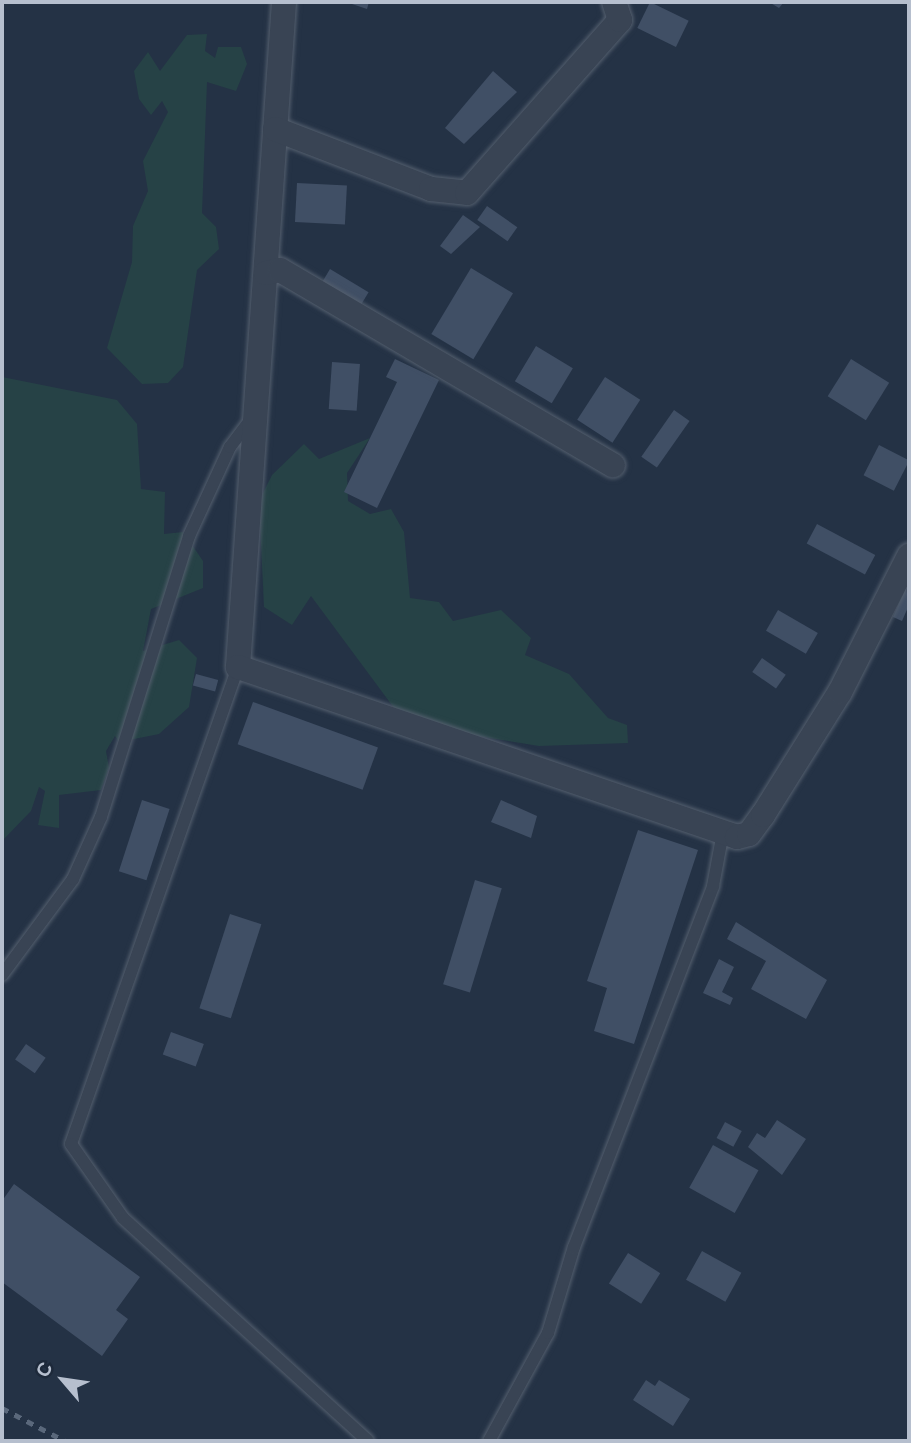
<!DOCTYPE html>
<meta charset="utf-8">
<style>
body{margin:0}
#map{position:relative;width:911px;height:1443px;overflow:hidden;background:#243245;font-family:"DM Sans",sans-serif}
div>[style]{position:absolute}
.green>*{inset:0;background:#264246}
.building>*{inset:0;background:#404f65;transform-origin:0 0}
.roads{filter:drop-shadow(0 0 2px #545f6e) drop-shadow(0 0 2px #545f6e)}
.service>*{height:12px;margin:-6px;padding:0 6px;transform-origin:6px;border-radius:6px;background:#394454}
.minor>*{height:24px;margin:-12px;padding:0 12px;transform-origin:12px;border-radius:12px;background:#394454}
.rail>*{height:5px;margin-top:-2.5px;transform-origin:0;background:repeating-linear-gradient(90deg,#5a687b 0 7px,transparent 0 14px)}
span{translate:-50% -50%;white-space:nowrap;text-align:center;line-height:1.15;-webkit-text-stroke:5px #1d293a;paint-order:stroke}
.frame{position:absolute;inset:0;border:4px solid #b6bfce;pointer-events:none}
.north{position:absolute;left:28px;top:1345px;width:70px;height:70px;-webkit-text-stroke:5px #1d293a;paint-order:stroke;rotate:299deg;font-size:19px;font-weight:700;line-height:28px;text-align:center;color:#b6bfce}
.north::after{content:'';display:block;margin:auto;width:24px;height:32px;background:#b6bfce;clip-path:polygon(50% 0,100% 100%,50% 72%,0 100%)}
</style>
<div id="map">
<div class="green">
<i style="clip-path:polygon(207px 34px,205px 51px,215px 58px,218px 47px,241px 47px,247px 64px,236px 91px,207px 82px,202px 213px,216px 227px,219px 249px,197px 270px,183px 367px,168px 383px,142px 384px,107px 348px,132px 262px,133px 226px,148px 191px,143px 161px,168px 112px,162px 101px,151px 115px,139px 99px,134px 71px,148px 52px,160px 71px,187px 35px)"></i>
<i style="clip-path:polygon(2px 377px,117px 400px,137px 424px,141px 489px,165px 492px,164px 534px,183px 532px,203px 561px,203px 588px,151px 609px,143px 651px,179px 640px,197px 658px,189px 707px,159px 734px,119px 742px,115px 736px,106px 751px,109px 768px,101px 790px,59px 795px,59px 828px,38px 825px,45px 791px,39px 787px,31px 811px,2px 841px)"></i>
<i style="clip-path:polygon(370px 438px,347px 473px,348px 501px,370px 514px,391px 509px,404px 532px,410px 598px,439px 602px,453px 621px,501px 610px,531px 638px,525px 655px,569px 674px,608px 718px,627px 725px,628px 743px,539px 746px,452px 732px,397px 712px,311px 596px,292px 625px,264px 607px,259px 501px,272px 475px,304px 444px,319px 459px)"></i>
</div>
<div class="building">
<i style="clip-path:polygon(346px 2px,369px 2px,367px 9px)"></i>
<i style="left:650px;top:2px;width:43px;height:29px;rotate:26deg"></i>
<i style="clip-path:polygon(769px 2px,784px 2px,779px 8px)"></i>
<i style="clip-path:polygon(493px 71px,517px 92px,464px 144px,445px 128px)"></i>
<i style="left:297px;top:183px;width:50px;height:39px;rotate:3deg"></i>
<i style="left:487px;top:206px;width:37px;height:17px;rotate:35deg"></i>
<i style="clip-path:polygon(463px 215px,480px 227px,451px 254px,440px 246px)"></i>
<i style="left:471px;top:268px;width:49px;height:77px;rotate:31deg"></i>
<i style="left:330px;top:269px;width:45px;height:20px;rotate:31deg"></i>
<i style="left:536px;top:346px;width:43px;height:41px;rotate:31deg"></i>
<i style="clip-path:polygon(395px 359px,439px 380px,377px 508px,344px 492px,397px 382px,386px 377px)"></i>
<i style="left:851px;top:359px;width:45px;height:44px;rotate:32deg"></i>
<i style="left:332px;top:362px;width:28px;height:47px;rotate:4deg"></i>
<i style="left:605px;top:377px;width:42px;height:51px;rotate:33deg"></i>
<i style="left:674px;top:410px;width:19px;height:57px;rotate:35deg"></i>
<i style="left:879px;top:445px;width:34px;height:34px;rotate:27deg"></i>
<i style="left:817px;top:524px;width:66px;height:22px;rotate:28deg"></i>
<i style="clip-path:polygon(906px 588px,909px 605px,902px 621px,893px 617px)"></i>
<i style="left:778px;top:610px;width:46px;height:24px;rotate:30deg"></i>
<i style="left:762px;top:658px;width:29px;height:17px;rotate:35deg"></i>
<i style="left:196px;top:674px;width:23px;height:12px;rotate:15deg"></i>
<i style="left:253px;top:702px;width:133px;height:45px;rotate:20deg"></i>
<i style="left:142px;top:800px;width:29px;height:75px;rotate:18deg"></i>
<i style="clip-path:polygon(501px 800px,537px 816px,531px 838px,491px 822px)"></i>
<i style="clip-path:polygon(638px 830px,698px 850px,634px 1044px,594px 1031px,607px 988px,587px 981px)"></i>
<i style="left:475px;top:880px;width:28px;height:109px;rotate:17deg"></i>
<i style="left:230px;top:914px;width:33px;height:99px;rotate:18deg"></i>
<i style="clip-path:polygon(736px 922px,827px 980px,806px 1019px,751px 989px,766px 961px,727px 939px)"></i>
<i style="clip-path:polygon(719px 959px,734px 967px,722px 992px,733px 998px,730px 1005px,703px 993px)"></i>
<i style="left:171px;top:1032px;width:35px;height:24px;rotate:20deg"></i>
<i style="left:26px;top:1044px;width:24px;height:19px;rotate:35deg"></i>
<i style="clip-path:polygon(777px 1120px,806px 1139px,782px 1175px,748px 1147px,757px 1133px,765px 1138px)"></i>
<i style="left:725px;top:1122px;width:19px;height:18px;rotate:28deg"></i>
<i style="left:713px;top:1145px;width:52px;height:49px;rotate:29deg"></i>
<i style="clip-path:polygon(14px 1184px,140px 1277px,116px 1310px,128px 1319px,102px 1356px,2px 1282px,2px 1201px)"></i>
<i style="left:702px;top:1251px;width:45px;height:33px;rotate:29deg"></i>
<i style="left:628px;top:1253px;width:38px;height:36px;rotate:32deg"></i>
<i style="clip-path:polygon(646px 1380px,655px 1386px,659px 1380px,690px 1399px,673px 1426px,633px 1400px)"></i>
</div>
<div class="roads">
<div class="service">
<i style="left:238px;top:667px;width:505px;rotate:109.3deg"></i>
<i style="left:71px;top:1144px;width:90px;rotate:54.9deg"></i>
<i style="left:123px;top:1218px;width:331px;rotate:42.3deg"></i>
<i style="left:2px;top:975px;width:119px;rotate:-53.5deg"></i>
<i style="left:73px;top:879px;width:68px;rotate:-65.7deg"></i>
<i style="left:101px;top:817px;width:294px;rotate:-72.6deg"></i>
<i style="left:189px;top:536px;width:98px;rotate:-65.3deg"></i>
<i style="left:230px;top:447px;width:35px;rotate:-53deg"></i>
<i style="left:489px;top:1441px;width:123px;rotate:-61.4deg"></i>
<i style="left:548px;top:1333px;width:90px;rotate:-73.2deg"></i>
<i style="left:574px;top:1247px;width:387px;rotate:-68.9deg"></i>
<i style="left:713px;top:886px;width:55px;rotate:-79.5deg"></i>
</div>
<div class="minor">
<i style="left:284px;top:2px;width:667px;rotate:93.96deg"></i>
<i style="left:238px;top:667px;width:527px;rotate:18.81deg"></i>
<i style="left:737px;top:837px;width:12px;rotate:-14deg"></i>
<i style="left:749px;top:834px;width:24px;rotate:-54deg"></i>
<i style="left:763px;top:815px;width:145px;rotate:-58deg"></i>
<i style="left:840px;top:692px;width:153px;rotate:-63.1deg"></i>
<i style="left:275px;top:129px;width:167px;rotate:21deg"></i>
<i style="left:431px;top:189px;width:36px;rotate:6deg"></i>
<i style="left:467px;top:193px;width:231px;rotate:-48.5deg"></i>
<i style="left:620px;top:20px;width:19px;rotate:-108deg"></i>
<i style="left:266px;top:273px;width:14px;rotate:-12deg"></i>
<i style="left:280px;top:270px;width:386px;rotate:30.4deg"></i>
</div>
</div>
<div class="rail">
<i style="left:2px;top:1408px;width:71px;rotate:27.6deg"></i>
</div>
<div class="frame"></div>
<div class="north">С</div>
</div>
